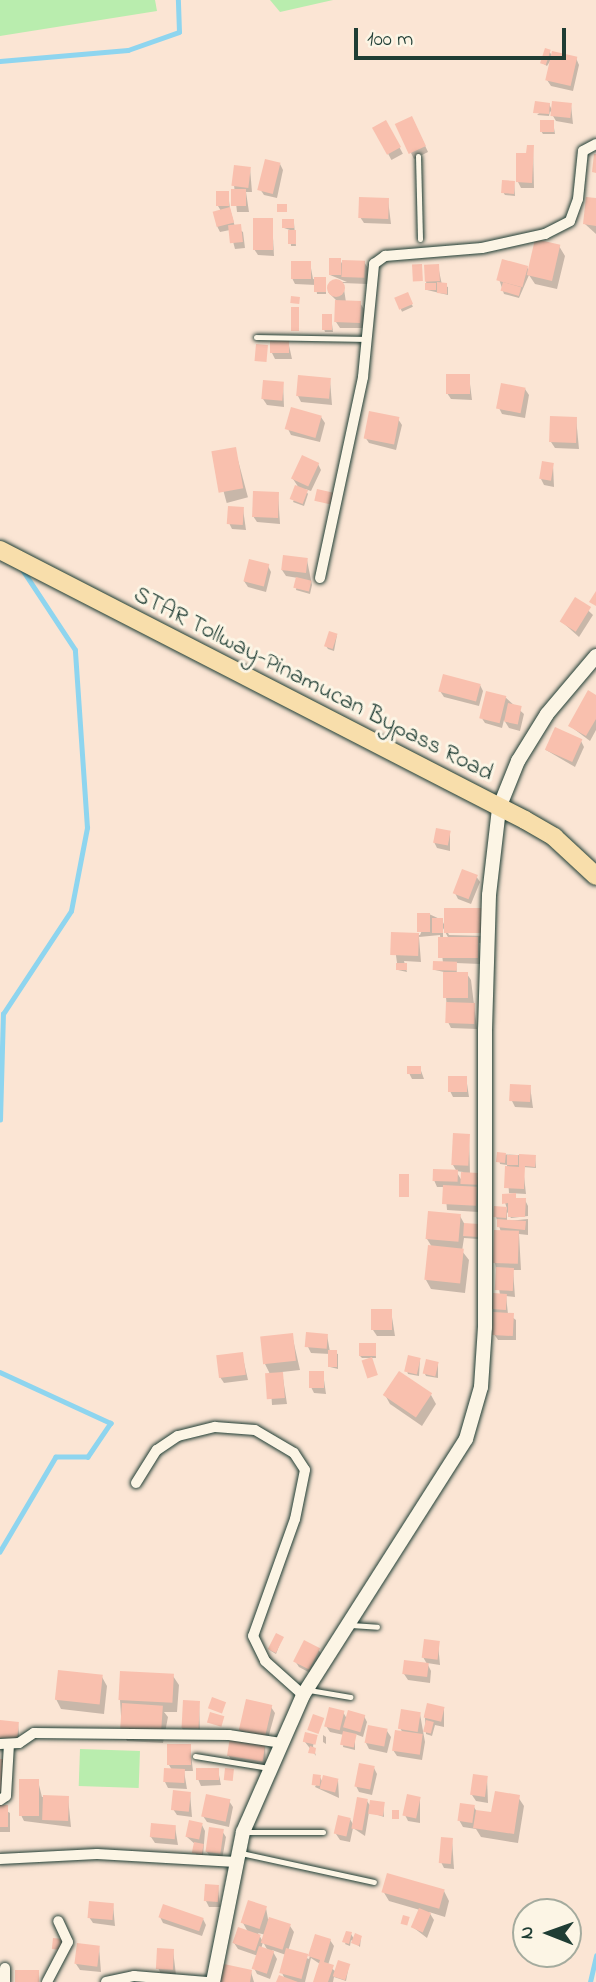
<!DOCTYPE html>
<style>
body{margin:0}
#map{position:relative;width:596px;height:1982px;overflow:hidden;background:#fbe5d4;font-family:"Indie Flower",sans-serif}
div>[style]{position:absolute}
.green>*{inset:0;background:#b9edae;transform-origin:0 0}
.shadow>*{inset:0;background:#0003;transform-origin:0 0}
.stream>*{height:4.5px;margin:-2.25px;padding:0 2.25px;transform-origin:2.25px;border-radius:2.25px;background:#8ed5ef}
.building>*{inset:0;background:#f9c0ae;transform-origin:0 0}
.round{border-radius:50%}
.roads{filter:drop-shadow(0 0 2px #1f3d34) drop-shadow(0 0 2px #1f3d34)}
.service>*{height:5px;margin:-2.5px;padding:0 2.5px;transform-origin:2.5px;border-radius:2.5px;background:#fcf5e5}
.minor>*{height:10px;margin:-5px;padding:0 5px;transform-origin:5px;border-radius:5px;background:#fcf5e5}
.tertiary>*{height:14px;margin:-7px;padding:0 7px;transform-origin:7px;border-radius:7px;background:#fcf5e5}
.primary>*{height:18px;margin:-9px;padding:0 9px;transform-origin:9px;border-radius:9px;background:#f8deab}
span{translate:-50% -50%;white-space:nowrap;text-align:center;line-height:1.15;-webkit-text-stroke:6px #fcf5e5;paint-order:stroke}
.street-label{font-size:24px;color:#1f3d34}
.north{position:absolute;left:512px;top:1898px;width:70px;height:70px;box-sizing:border-box;background:#fcf5e5;border:2px solid #a4ab9e;border-radius:50%;rotate:271deg;font-size:19px;font-weight:700;line-height:28px;text-align:center;color:#1f3d34}
.north::after{content:'';display:block;margin:auto;width:24px;height:32px;background:#1f3d34;clip-path:polygon(50% 0,100% 100%,50% 72%,0 100%)}
.scale{position:absolute;left:354px;top:28px;width:212px;height:32px;box-sizing:border-box;border:4px solid #1f3d34;border-top:0;padding-left:9px;font-size:21px;line-height:24px;white-space:nowrap;color:#1f3d34;-webkit-text-stroke:5px #fcf5e5;paint-order:stroke}
</style>
<div id="map">
<div class="green">
<i style="clip-path:polygon(0 0,155px 0,157px 11px,0 36px)"></i>
<i style="clip-path:polygon(270px 0,333px 0,280px 12px)"></i>
<i style="left:80px;top:1749px;width:60px;height:37px;rotate:2deg"></i>
</div>
<div class="shadow">
<i style="clip-path:polygon(549px 51px,553px 57px,576px 58px,579px 65px,573px 91px,551px 86px,547px 80px,552px 58px,547px 66px,542px 63px)"></i>
<i style="clip-path:polygon(549px 104px,553px 112px,571px 105px,573px 124px,556px 121px,550px 111px,549px 116px,537px 115px)"></i>
<i style="left:386px;top:122px;width:36px;height:13px;rotate:62deg"></i>
<i style="clip-path:polygon(553px 122px,555px 134px,543px 134px,541px 131px)"></i>
<i style="clip-path:polygon(415px 124px,428px 152px,414px 159px,411px 153px)"></i>
<i style="clip-path:polygon(533px 147px,534px 188px,521px 188px,518px 182px)"></i>
<i style="clip-path:polygon(280px 164px,283px 170px,277px 198px,264px 195px,260px 189px)"></i>
<i style="clip-path:polygon(250px 168px,252px 192px,246px 192px,249px 212px,237px 212px,234px 185px)"></i>
<i style="clip-path:polygon(514px 182px,515px 196px,505px 195px,503px 192px)"></i>
<i style="clip-path:polygon(228px 193px,230px 209px,235px 227px,243px 232px,245px 248px,235px 249px,230px 230px,220px 232px,217px 226px,214px 213px,221px 211px,218px 206px)"></i>
<i style="clip-path:polygon(388px 200px,391px 224px,364px 223px,360px 217px)"></i>
<i style="clip-path:polygon(596px 200px,596px 234px,585px 224px)"></i>
<i style="clip-path:polygon(272px 220px,274px 256px,258px 255px,254px 249px)"></i>
<i style="clip-path:polygon(293px 221px,294px 223px,296px 246px,291px 246px,290px 230px,284px 228px)"></i>
<i style="clip-path:polygon(559px 246px,565px 256px,557px 289px,535px 284px,529px 275px,519px 298px,504px 294px,499px 279px,527px 267px,530px 273px)"></i>
<i style="clip-path:polygon(340px 260px,344px 267px,364px 262px,368px 268px,367px 284px,343px 283px,346px 302px,360px 303px,364px 309px,364px 328px,340px 328px,336px 322px,337px 301px,328px 292px,330px 282px,347px 282px,330px 275px)"></i>
<i style="clip-path:polygon(310px 263px,313px 279px,326px 281px,326px 294px,317px 294px,316px 285px,295px 284px,292px 278px)"></i>
<i style="clip-path:polygon(438px 266px,442px 285px,448px 287px,448px 295px,427px 290px,426px 281px)"></i>
<i style="left:407px;top:294px;width:14px;height:12px;rotate:65deg"></i>
<i style="clip-path:polygon(331px 316px,333px 332px,325px 332px,324px 329px)"></i>
<i style="clip-path:polygon(288px 341px,292px 359px,275px 359px,272px 353px)"></i>
<i style="clip-path:polygon(469px 376px,472px 400px,451px 399px,447px 393px)"></i>
<i style="clip-path:polygon(330px 380px,332px 405px,301px 402px,298px 396px)"></i>
<i style="clip-path:polygon(283px 383px,284px 407px,267px 405px,263px 399px)"></i>
<i style="clip-path:polygon(525px 389px,529px 395px,525px 418px,502px 414px,499px 408px)"></i>
<i style="clip-path:polygon(321px 417px,325px 423px,320px 442px,291px 435px,288px 429px)"></i>
<i style="clip-path:polygon(576px 418px,579px 449px,555px 448px,551px 442px)"></i>
<i style="clip-path:polygon(398px 419px,402px 425px,396px 450px,369px 443px,365px 437px)"></i>
<i style="left:235px;top:449px;width:50px;height:22px;rotate:75deg"></i>
<i style="clip-path:polygon(318px 464px,321px 470px,311px 491px,305px 489px,308px 494px,304px 506px,293px 502px,299px 488px,293px 479px)"></i>
<i style="clip-path:polygon(553px 465px,554px 487px,544px 485px,541px 479px)"></i>
<i style="clip-path:polygon(278px 494px,280px 524px,257px 522px,253px 516px)"></i>
<i style="clip-path:polygon(243px 509px,246px 530px,232px 529px,229px 523px)"></i>
<i style="clip-path:polygon(307px 560px,312px 585px,310px 594px,296px 590px,298px 578px,286px 576px,282px 570px)"></i>
<i style="clip-path:polygon(268px 566px,271px 572px,266px 592px,248px 587px,244px 581px)"></i>
<i style="clip-path:polygon(576px 599px,593px 615px,579px 637px,561px 621px)"></i>
<i style="clip-path:polygon(337px 635px,334px 651px,328px 649px,326px 646px)"></i>
<i style="clip-path:polygon(480px 685px,483px 691px,479px 706px,444px 697px,440px 691px)"></i>
<i style="clip-path:polygon(505px 697px,524px 714px,520px 731px,509px 728px,504px 720px,502px 728px,485px 723px,481px 717px)"></i>
<i style="clip-path:polygon(596px 697px,596px 730px,590px 741px,570px 726px)"></i>
<i style="clip-path:polygon(581px 741px,584px 747px,575px 767px,546px 750px)"></i>
<i style="clip-path:polygon(450px 833px,450px 851px,437px 848px,434px 842px)"></i>
<i style="clip-path:polygon(476px 876px,480px 882px,471px 904px,458px 899px,455px 893px)"></i>
<i style="clip-path:polygon(evenodd,429px 914px,442px 920px,449px 935px,486px 936px,486px 943px,479px 943px,480px 964px,456px 963px,457px 974px,467px 974px,471px 980px,477px 1029px,451px 1028px,448px 1022px,444px 972px,435px 970px,443px 963px,440px 935px,419px 937px,421px 962px,404px 961px,407px 972px,398px 970px,393px 934px,420px 935px,429px 914px,443px 928px,449px 939px,443px 939px,443px 928px)"></i>
<i style="clip-path:polygon(420px 1068px,424px 1079px,412px 1079px,409px 1073px)"></i>
<i style="clip-path:polygon(466px 1077px,469px 1097px,453px 1097px,450px 1091px)"></i>
<i style="clip-path:polygon(530px 1086px,533px 1108px,515px 1107px,512px 1101px)"></i>
<i style="clip-path:polygon(evenodd,469px 1136px,470px 1174px,478px 1177px,478px 1212px,447px 1210px,445px 1187px,437px 1187px,434px 1180px,457px 1172px,453px 1165px,469px 1136px,456px 1171px,463px 1172px,462px 1181px,456px 1171px)"></i>
<i style="clip-path:polygon(498px 1154px,535px 1156px,536px 1168px,523px 1167px,526px 1194px,509px 1193px,507px 1165px,500px 1164px)"></i>
<i style="clip-path:polygon(503px 1196px,525px 1200px,528px 1206px,528px 1216px,511px 1218px,507px 1212px,507px 1221px,528px 1219px,528px 1235px,519px 1234px,521px 1270px,513px 1270px,515px 1297px,506px 1296px,508px 1314px,516px 1320px,516px 1340px,498px 1340px,494px 1334px,493px 1309px,500px 1295px,495px 1263px,501px 1232px,496px 1217px,507px 1209px)"></i>
<i style="clip-path:polygon(460px 1216px,465px 1225px,478px 1226px,478px 1239px,464px 1238px,462px 1251px,469px 1260px,465px 1293px,431px 1289px,426px 1280px,432px 1247px,427px 1239px)"></i>
<i style="clip-path:polygon(391px 1311px,395px 1336px,377px 1336px,373px 1330px)"></i>
<i style="clip-path:polygon(292px 1335px,300px 1370px,282px 1372px,287px 1404px,272px 1405px,270px 1374px,265px 1364px)"></i>
<i style="clip-path:polygon(327px 1335px,330px 1352px,338px 1354px,338px 1369px,330px 1367px,330px 1354px,311px 1353px,308px 1347px)"></i>
<i style="clip-path:polygon(375px 1345px,376px 1358px,362px 1358px,360px 1356px)"></i>
<i style="clip-path:polygon(242px 1354px,248px 1380px,224px 1383px,220px 1377px)"></i>
<i style="clip-path:polygon(420px 1359px,419px 1376px,408px 1374px,407px 1371px)"></i>
<i style="clip-path:polygon(438px 1363px,438px 1378px,426px 1376px,425px 1374px)"></i>
<i style="clip-path:polygon(323px 1373px,326px 1394px,314px 1393px,311px 1387px)"></i>
<i style="clip-path:polygon(399px 1373px,431px 1395px,436px 1404px,422px 1426px,390px 1404px,385px 1395px)"></i>
<i style="clip-path:polygon(282px 1638px,276px 1654px,271px 1651px,269px 1649px)"></i>
<i style="clip-path:polygon(438px 1643px,440px 1665px,427px 1663px,431px 1671px,430px 1683px,408px 1680px,404px 1674px,427px 1664px,423px 1657px)"></i>
<i style="clip-path:polygon(318px 1649px,322px 1655px,312px 1674px,299px 1667px,295px 1661px)"></i>
<i style="clip-path:polygon(173px 1676px,179px 1685px,177px 1712px,164px 1712px,168px 1717px,163px 1743px,127px 1741px,122px 1731px,120px 1700px)"></i>
<i style="clip-path:polygon(102px 1677px,107px 1686px,104px 1714px,61px 1709px,56px 1699px)"></i>
<i style="clip-path:polygon(199px 1703px,200px 1735px,186px 1734px,182px 1728px)"></i>
<i style="clip-path:polygon(271px 1707px,275px 1713px,267px 1742px,243px 1735px,239px 1729px)"></i>
<i style="clip-path:polygon(444px 1709px,444px 1727px,435px 1725px,432px 1736px,426px 1734px,425px 1718px)"></i>
<i style="clip-path:polygon(343px 1712px,347px 1719px,364px 1716px,367px 1722px,363px 1737px,355px 1734px,355px 1750px,343px 1747px,344px 1735px,330px 1732px,326px 1726px)"></i>
<i style="clip-path:polygon(420px 1714px,425px 1742px,422px 1760px,397px 1756px,393px 1750px,403px 1733px,400px 1728px)"></i>
<i style="clip-path:polygon(0 1721px,18px 1723px,20px 1746px,0 1743px)"></i>
<i style="clip-path:polygon(387px 1731px,391px 1737px,387px 1753px,369px 1749px,366px 1743px)"></i>
<i style="clip-path:polygon(323px 1735px,326px 1737px,326px 1744px,323px 1742px)"></i>
<i style="clip-path:polygon(316px 1736px,313px 1746px,316px 1756px,305px 1742px)"></i>
<i style="clip-path:polygon(265px 1744px,266px 1767px,232px 1762px,229px 1756px)"></i>
<i style="clip-path:polygon(190px 1746px,193px 1771px,184px 1771px,187px 1789px,168px 1788px,165px 1782px,172px 1770px,169px 1765px)"></i>
<i style="clip-path:polygon(374px 1768px,377px 1774px,372px 1795px,359px 1792px,356px 1786px)"></i>
<i style="clip-path:polygon(218px 1770px,221px 1785px,201px 1786px,198px 1779px)"></i>
<i style="clip-path:polygon(320px 1777px,323px 1783px,338px 1780px,339px 1798px,315px 1787px)"></i>
<i style="clip-path:polygon(487px 1778px,488px 1803px,476px 1801px,472px 1795px)"></i>
<i style="clip-path:polygon(38px 1781px,42px 1797px,68px 1798px,71px 1827px,24px 1821px,21px 1815px)"></i>
<i style="clip-path:polygon(190px 1793px,192px 1817px,177px 1815px,173px 1809px)"></i>
<i style="clip-path:polygon(518px 1797px,524px 1806px,518px 1843px,481px 1837px,476px 1829px,463px 1827px,459px 1820px,474px 1807px,477px 1812px,493px 1814px)"></i>
<i style="clip-path:polygon(420px 1798px,420px 1823px,408px 1821px,405px 1815px)"></i>
<i style="clip-path:polygon(229px 1801px,233px 1807px,229px 1827px,207px 1822px,203px 1816px)"></i>
<i style="clip-path:polygon(367px 1801px,371px 1807px,383px 1804px,384px 1817px,369px 1812px,365px 1836px,353px 1828px,350px 1842px,340px 1840px,336px 1834px,350px 1819px,354px 1826px)"></i>
<i style="clip-path:polygon(0 1807px,10px 1813px,10px 1832px,0 1832px)"></i>
<i style="clip-path:polygon(202px 1825px,205px 1831px,203px 1856px,196px 1855px,196px 1845px,187px 1837px)"></i>
<i style="clip-path:polygon(175px 1827px,178px 1845px,155px 1843px,151px 1837px)"></i>
<i style="clip-path:polygon(222px 1831px,226px 1837px,222px 1860px,211px 1858px,207px 1852px)"></i>
<i style="clip-path:polygon(452px 1840px,454px 1869px,444px 1868px,441px 1862px)"></i>
<i style="clip-path:polygon(218px 1887px,220px 1907px,209px 1907px,206px 1901px)"></i>
<i style="clip-path:polygon(383px 1891px,444px 1891px,449px 1901px,445px 1917px,429px 1912px,434px 1920px,427px 1938px,414px 1928px,420px 1910px,389px 1901px)"></i>
<i style="clip-path:polygon(113px 1905px,115px 1926px,93px 1923px,89px 1917px)"></i>
<i style="clip-path:polygon(evenodd,266px 1908px,268px 1919px,290px 1926px,294px 1932px,288px 1951px,309px 1959px,316px 1936px,330px 1940px,334px 1946px,328px 1965px,336px 1972px,349px 1965px,346px 1981px,334px 1977px,333px 1982px,315px 1982px,320px 1964px,311px 1958px,305px 1982px,278px 1982px,285px 1979px,282px 1973px,286px 1955px,272px 1950px,277px 1959px,270px 1979px,257px 1974px,254px 1968px,258px 1956px,238px 1949px,234px 1943px,248px 1932px,243px 1923px,266px 1908px,258px 1933px,266px 1935px,263px 1942px,258px 1933px,266px 1908px,263px 1942px,268px 1951px,261px 1949px,263px 1942px)"></i>
<i style="clip-path:polygon(160px 1917px,203px 1919px,206px 1925px,202px 1936px,163px 1923px)"></i>
<i style="clip-path:polygon(351px 1934px,354px 1939px,361px 1937px,360px 1947px,351px 1940px,350px 1946px,345px 1944px)"></i>
<i style="clip-path:polygon(99px 1947px,101px 1972px,80px 1970px,76px 1964px)"></i>
<i style="clip-path:polygon(173px 1950px,176px 1975px,161px 1974px,158px 1968px)"></i>
<i style="clip-path:polygon(251px 1972px,254px 1982px,222px 1982px)"></i>
</div>
<div class="stream">
<i style="left:0;top:61px;width:128px;rotate:-4.9deg"></i>
<i style="left:128px;top:50px;width:54px;rotate:-19.4deg"></i>
<i style="left:179px;top:32px;width:32px;rotate:-92deg"></i>
<i style="left:0;top:1120px;width:106px;rotate:-88.4deg"></i>
<i style="left:3px;top:1014px;width:123px;rotate:-56.6deg"></i>
<i style="left:71px;top:911px;width:85px;rotate:-79.1deg"></i>
<i style="left:87px;top:828px;width:178px;rotate:-93.9deg"></i>
<i style="left:75px;top:650px;width:98px;rotate:-123.4deg"></i>
<i style="left:0;top:1372px;width:122px;rotate:24.7deg"></i>
<i style="left:111px;top:1423px;width:41px;rotate:124.1deg"></i>
<i style="left:88px;top:1457px;width:32px;rotate:180deg"></i>
<i style="left:56px;top:1457px;width:110px;rotate:120.5deg"></i>
<i style="left:590px;top:1982px;width:27px;rotate:-77deg"></i>
</div>
<div class="building">
<i style="left:545px;top:48px;width:6px;height:16px;rotate:18deg"></i>
<i style="left:552px;top:51px;width:26px;height:30px;rotate:13deg"></i>
<i style="clip-path:polygon(535px 101px,550px 103px,549px 114px,533px 113px)"></i>
<i style="left:552px;top:101px;width:20px;height:15px;rotate:6deg"></i>
<i style="left:412px;top:116px;width:33px;height:19px;rotate:65deg"></i>
<i style="left:386px;top:120px;width:31px;height:16px;rotate:61deg"></i>
<i style="left:540px;top:120px;width:14px;height:12px"></i>
<i style="clip-path:polygon(527px 145px,534px 145px,532px 183px,516px 182px,516px 153px,526px 153px)"></i>
<i style="clip-path:polygon(594px 154px,596px 154px,596px 173px,592px 172px)"></i>
<i style="left:265px;top:159px;width:16px;height:32px;rotate:14deg"></i>
<i style="left:234px;top:165px;width:17px;height:21px;rotate:7deg"></i>
<i style="left:502px;top:180px;width:13px;height:13px;rotate:4deg"></i>
<i style="left:231px;top:189px;width:15px;height:17px"></i>
<i style="left:216px;top:191px;width:13px;height:15px"></i>
<i style="left:359px;top:197px;width:30px;height:21px;rotate:2deg"></i>
<i style="clip-path:polygon(586px 197px,596px 198px,596px 226px,583px 224px)"></i>
<i style="left:277px;top:204px;width:10px;height:8px"></i>
<i style="left:230px;top:207px;width:16px;height:18px;rotate:75deg"></i>
<i style="left:253px;top:218px;width:20px;height:32px"></i>
<i style="left:282px;top:219px;width:12px;height:9px"></i>
<i style="left:241px;top:224px;width:18px;height:13px;rotate:84deg"></i>
<i style="left:288px;top:230px;width:8px;height:14px"></i>
<i style="left:535px;top:239px;width:26px;height:37px;rotate:13deg"></i>
<i style="left:329px;top:258px;width:12px;height:17px"></i>
<i style="left:502px;top:259px;width:27px;height:22px;rotate:15deg"></i>
<i style="left:342px;top:260px;width:23px;height:17px;rotate:2deg"></i>
<i style="left:291px;top:261px;width:20px;height:18px"></i>
<i style="left:422px;top:264px;width:17px;height:10px;rotate:87deg"></i>
<i style="left:439px;top:264px;width:17px;height:15px;rotate:87deg"></i>
<i style="left:314px;top:277px;width:12px;height:15px"></i>
<i class="round" style="left:327px;top:279px;width:18px;height:18px"></i>
<i style="clip-path:polygon(437px 282px,447px 283px,447px 294px,437px 293px)"></i>
<i style="left:503px;top:282px;width:19px;height:9px;rotate:16deg"></i>
<i style="left:425px;top:283px;width:11px;height:7px"></i>
<i style="left:408px;top:292px;width:13px;height:15px;rotate:67deg"></i>
<i style="left:291px;top:296px;width:9px;height:7px;rotate:6deg"></i>
<i style="left:335px;top:300px;width:26px;height:22px;rotate:2deg"></i>
<i style="left:291px;top:307px;width:8px;height:24px"></i>
<i style="left:322px;top:314px;width:10px;height:16px"></i>
<i style="left:270px;top:339px;width:19px;height:14px"></i>
<i style="left:256px;top:344px;width:12px;height:17px;rotate:5deg"></i>
<i style="left:446px;top:374px;width:24px;height:20px"></i>
<i style="left:298px;top:375px;width:33px;height:21px;rotate:5deg"></i>
<i style="left:263px;top:380px;width:21px;height:19px;rotate:5deg"></i>
<i style="left:501px;top:383px;width:25px;height:26px;rotate:11deg"></i>
<i style="left:291px;top:407px;width:32px;height:23px;rotate:16deg"></i>
<i style="left:369px;top:411px;width:31px;height:28px;rotate:11deg"></i>
<i style="left:550px;top:416px;width:27px;height:26px;rotate:2deg"></i>
<i style="left:236px;top:447px;width:42px;height:25px;rotate:80deg"></i>
<i style="left:302px;top:455px;width:19px;height:26px;rotate:25deg"></i>
<i style="left:542px;top:461px;width:12px;height:18px;rotate:9deg"></i>
<i style="left:295px;top:485px;width:14px;height:15px;rotate:21deg"></i>
<i style="left:317px;top:489px;width:17px;height:12px;rotate:13deg"></i>
<i style="left:253px;top:491px;width:26px;height:26px;rotate:2deg"></i>
<i style="left:228px;top:506px;width:16px;height:18px;rotate:4deg"></i>
<i style="left:283px;top:555px;width:25px;height:15px;rotate:7deg"></i>
<i style="left:249px;top:559px;width:21px;height:23px;rotate:14deg"></i>
<i style="left:296px;top:577px;width:16px;height:11px;rotate:14deg"></i>
<i style="clip-path:polygon(596px 591px,596px 606px,589px 602px)"></i>
<i style="left:575px;top:597px;width:19px;height:29px;rotate:32deg"></i>
<i style="left:329px;top:631px;width:9px;height:16px;rotate:18deg"></i>
<i style="left:443px;top:674px;width:39px;height:18px;rotate:15deg"></i>
<i style="clip-path:polygon(588px 690px,596px 695px,596px 719px,586px 736px,568px 726px)"></i>
<i style="left:486px;top:691px;width:21px;height:28px;rotate:14deg"></i>
<i style="left:508px;top:703px;width:14px;height:19px;rotate:12deg"></i>
<i style="left:555px;top:727px;width:30px;height:25px;rotate:24deg"></i>
<i style="left:436px;top:828px;width:15px;height:15px;rotate:11deg"></i>
<i style="left:462px;top:869px;width:17px;height:26px;rotate:21deg"></i>
<i style="left:444px;top:908px;width:38px;height:25px"></i>
<i style="left:417px;top:913px;width:13px;height:19px"></i>
<i style="left:432px;top:918px;width:11px;height:15px"></i>
<i style="left:391px;top:932px;width:28px;height:23px;rotate:2deg"></i>
<i style="left:438px;top:937px;width:40px;height:21px"></i>
<i style="left:433px;top:961px;width:24px;height:9px;rotate:2deg"></i>
<i style="left:396px;top:963px;width:11px;height:7px"></i>
<i style="left:443px;top:972px;width:25px;height:26px"></i>
<i style="left:446px;top:1002px;width:29px;height:21px;rotate:2deg"></i>
<i style="left:407px;top:1066px;width:14px;height:8px"></i>
<i style="left:448px;top:1076px;width:19px;height:16px"></i>
<i style="left:510px;top:1084px;width:21px;height:17px;rotate:3deg"></i>
<i style="left:453px;top:1133px;width:17px;height:32px;rotate:3deg"></i>
<i style="left:497px;top:1152px;width:9px;height:10px;rotate:6deg"></i>
<i style="clip-path:polygon(519px 1154px,536px 1155px,535px 1167px,525px 1166px,524px 1189px,504px 1188px,505px 1166px,519px 1167px)"></i>
<i style="left:507px;top:1155px;width:11px;height:10px"></i>
<i style="left:433px;top:1169px;width:25px;height:12px;rotate:2deg"></i>
<i style="left:461px;top:1172px;width:17px;height:12px;rotate:3deg"></i>
<i style="left:399px;top:1174px;width:10px;height:23px"></i>
<i style="left:443px;top:1185px;width:34px;height:19px;rotate:3deg"></i>
<i style="clip-path:polygon(516px 1193px,516px 1198px,526px 1198px,525px 1217px,508px 1217px,508px 1203px,502px 1204px,502px 1194px)"></i>
<i style="left:494px;top:1206px;width:13px;height:11px;rotate:4deg"></i>
<i style="left:428px;top:1211px;width:33px;height:28px;rotate:5deg"></i>
<i style="clip-path:polygon(497px 1219px,526px 1221px,525px 1230px,497px 1227px)"></i>
<i style="left:464px;top:1223px;width:15px;height:13px;rotate:4deg"></i>
<i style="left:494px;top:1230px;width:25px;height:33px;rotate:2deg"></i>
<i style="left:428px;top:1245px;width:36px;height:35px;rotate:6deg"></i>
<i style="left:496px;top:1267px;width:18px;height:23px;rotate:3deg"></i>
<i style="left:493px;top:1293px;width:14px;height:16px;rotate:4deg"></i>
<i style="left:371px;top:1309px;width:21px;height:21px"></i>
<i style="left:493px;top:1312px;width:21px;height:23px;rotate:3deg"></i>
<i style="left:306px;top:1332px;width:22px;height:15px;rotate:5deg"></i>
<i style="left:293px;top:1333px;width:28px;height:33px;rotate:84deg"></i>
<i style="left:359px;top:1343px;width:17px;height:13px"></i>
<i style="left:328px;top:1350px;width:9px;height:17px"></i>
<i style="left:243px;top:1352px;width:23px;height:27px;rotate:83deg"></i>
<i style="left:408px;top:1355px;width:13px;height:17px;rotate:13deg"></i>
<i style="left:372px;top:1357px;width:19px;height:11px;rotate:72deg"></i>
<i style="left:426px;top:1359px;width:13px;height:15px;rotate:13deg"></i>
<i style="left:309px;top:1371px;width:15px;height:17px"></i>
<i style="left:399px;top:1371px;width:40px;height:29px;rotate:34deg"></i>
<i style="left:283px;top:1372px;width:26px;height:18px;rotate:86deg"></i>
<i style="left:276px;top:1633px;width:9px;height:18px;rotate:27deg"></i>
<i style="left:424px;top:1639px;width:16px;height:19px;rotate:7deg"></i>
<i style="left:304px;top:1640px;width:18px;height:24px;rotate:27deg"></i>
<i style="left:404px;top:1660px;width:25px;height:14px;rotate:7deg"></i>
<i style="left:58px;top:1670px;width:45px;height:30px;rotate:6deg"></i>
<i style="left:120px;top:1671px;width:54px;height:29px;rotate:3deg"></i>
<i style="left:212px;top:1697px;width:15px;height:12px;rotate:20deg"></i>
<i style="left:246px;top:1699px;width:27px;height:32px;rotate:13deg"></i>
<i style="left:183px;top:1700px;width:17px;height:28px;rotate:3deg"></i>
<i style="left:122px;top:1703px;width:41px;height:29px;rotate:4deg"></i>
<i style="left:427px;top:1703px;width:18px;height:15px;rotate:13deg"></i>
<i style="left:329px;top:1707px;width:16px;height:20px;rotate:14deg"></i>
<i style="left:401px;top:1709px;width:20px;height:20px;rotate:9deg"></i>
<i style="left:348px;top:1710px;width:18px;height:18px;rotate:16deg"></i>
<i style="left:210px;top:1712px;width:15px;height:11px;rotate:16deg"></i>
<i style="left:313px;top:1714px;width:12px;height:17px;rotate:20deg"></i>
<i style="left:0;top:1720px;width:19px;height:18px;rotate:6deg"></i>
<i style="left:426px;top:1720px;width:8px;height:12px;rotate:14deg"></i>
<i style="left:368px;top:1725px;width:20px;height:18px;rotate:11deg"></i>
<i style="left:395px;top:1730px;width:28px;height:21px;rotate:8deg"></i>
<i style="left:343px;top:1731px;width:14px;height:14px;rotate:12deg"></i>
<i style="left:305px;top:1732px;width:13px;height:10px;rotate:13deg"></i>
<i style="left:230px;top:1737px;width:36px;height:19px;rotate:9deg"></i>
<i style="left:167px;top:1744px;width:24px;height:21px"></i>
<i style="clip-path:polygon(310px 1746px,316px 1748px,315px 1754px,308px 1753px)"></i>
<i style="clip-path:polygon(0 1759px,5px 1759px,2px 1795px,0 1795px)"></i>
<i style="left:359px;top:1763px;width:16px;height:24px;rotate:11deg"></i>
<i style="left:164px;top:1768px;width:21px;height:14px;rotate:3deg"></i>
<i style="left:196px;top:1768px;width:23px;height:12px"></i>
<i style="left:225px;top:1768px;width:9px;height:12px;rotate:6deg"></i>
<i style="left:313px;top:1774px;width:8px;height:11px;rotate:7deg"></i>
<i style="left:473px;top:1774px;width:15px;height:21px;rotate:8deg"></i>
<i style="left:323px;top:1775px;width:16px;height:14px;rotate:14deg"></i>
<i style="left:19px;top:1779px;width:20px;height:37px"></i>
<i style="left:173px;top:1790px;width:18px;height:20px;rotate:6deg"></i>
<i style="clip-path:polygon(495px 1791px,520px 1795px,514px 1834px,473px 1828px,476px 1810px,491px 1812px)"></i>
<i style="left:206px;top:1794px;width:25px;height:23px;rotate:12deg"></i>
<i style="left:407px;top:1794px;width:14px;height:22px;rotate:12deg"></i>
<i style="left:43px;top:1795px;width:26px;height:25px;rotate:2deg"></i>
<i style="left:357px;top:1797px;width:11px;height:32px;rotate:10deg"></i>
<i style="left:370px;top:1800px;width:15px;height:14px;rotate:8deg"></i>
<i style="left:460px;top:1803px;width:15px;height:18px;rotate:8deg"></i>
<i style="left:0;top:1805px;width:8px;height:22px"></i>
<i style="left:392px;top:1810px;width:7px;height:9px"></i>
<i style="left:338px;top:1815px;width:13px;height:19px;rotate:13deg"></i>
<i style="left:189px;top:1820px;width:14px;height:17px;rotate:12deg"></i>
<i style="left:151px;top:1823px;width:25px;height:14px;rotate:5deg"></i>
<i style="left:209px;top:1827px;width:15px;height:25px;rotate:8deg"></i>
<i style="left:441px;top:1837px;width:12px;height:26px;rotate:5deg"></i>
<i style="left:194px;top:1842px;width:10px;height:11px;rotate:11deg"></i>
<i style="left:387px;top:1873px;width:60px;height:20px;rotate:16deg"></i>
<i style="left:205px;top:1884px;width:14px;height:17px;rotate:4deg"></i>
<i style="left:248px;top:1900px;width:20px;height:24px;rotate:18deg"></i>
<i style="left:89px;top:1901px;width:25px;height:17px;rotate:5deg"></i>
<i style="left:163px;top:1904px;width:43px;height:14px;rotate:19deg"></i>
<i style="left:419px;top:1908px;width:13px;height:21px;rotate:23deg"></i>
<i style="left:403px;top:1915px;width:7px;height:9px;rotate:16deg"></i>
<i style="left:269px;top:1917px;width:23px;height:27px;rotate:18deg"></i>
<i style="left:238px;top:1927px;width:24px;height:17px;rotate:19deg"></i>
<i style="clip-path:polygon(346px 1931px,352px 1932px,349px 1944px,342px 1942px)"></i>
<i style="clip-path:polygon(355px 1933px,362px 1936px,359px 1946px,351px 1943px)"></i>
<i style="clip-path:polygon(315px 1934px,331px 1939px,324px 1962px,334px 1965px,328px 1982px,313px 1982px,320px 1960px,308px 1956px)"></i>
<i style="left:53px;top:1938px;width:10px;height:11px;rotate:6deg"></i>
<i style="left:77px;top:1943px;width:23px;height:21px;rotate:7deg"></i>
<i style="left:259px;top:1946px;width:16px;height:24px;rotate:18deg"></i>
<i style="left:157px;top:1948px;width:17px;height:21px;rotate:3deg"></i>
<i style="left:286px;top:1948px;width:23px;height:26px;rotate:15deg"></i>
<i style="left:338px;top:1960px;width:13px;height:17px;rotate:18deg"></i>
<i style="clip-path:polygon(224px 1964px,252px 1970px,250px 1982px,220px 1982px)"></i>
<i style="left:15px;top:1970px;width:24px;height:12px"></i>
<i style="clip-path:polygon(279px 1975px,298px 1982px,276px 1982px)"></i>
</div>
<div class="roads">
<div class="service">
<i style="left:418px;top:156px;width:83px;rotate:88.6deg"></i>
<i style="left:256px;top:337px;width:110px;rotate:1deg"></i>
<i style="left:351px;top:1625px;width:26px;rotate:4deg"></i>
<i style="left:309px;top:1690px;width:42px;rotate:9.7deg"></i>
<i style="left:195px;top:1756px;width:75px;rotate:9.2deg"></i>
<i style="left:246px;top:1832px;width:77px"></i>
<i style="left:241px;top:1853px;width:136px;rotate:12.3deg"></i>
</div>
<div class="minor">
<i style="left:320px;top:578px;width:206px;rotate:-77.9deg"></i>
<i style="left:363px;top:377px;width:114px;rotate:-84.4deg"></i>
<i style="left:374px;top:264px;width:14px;rotate:-36deg"></i>
<i style="left:385px;top:256px;width:97px;rotate:-4.7deg"></i>
<i style="left:482px;top:248px;width:65px;rotate:-12.5deg"></i>
<i style="left:545px;top:234px;width:28px;rotate:-27deg"></i>
<i style="left:570px;top:221px;width:23px;rotate:-70deg"></i>
<i style="left:578px;top:199px;width:48px;rotate:-84.1deg"></i>
<i style="left:583px;top:151px;width:15px;rotate:-28deg"></i>
<i style="left:136px;top:1483px;width:39px;rotate:-58deg"></i>
<i style="left:157px;top:1450px;width:25px;rotate:-34deg"></i>
<i style="left:178px;top:1436px;width:38px;rotate:-14deg"></i>
<i style="left:215px;top:1427px;width:40px;rotate:4.3deg"></i>
<i style="left:255px;top:1430px;width:45px;rotate:30.5deg"></i>
<i style="left:294px;top:1453px;width:20px;rotate:57deg"></i>
<i style="left:305px;top:1470px;width:50px;rotate:101.5deg"></i>
<i style="left:295px;top:1519px;width:124px;rotate:109.7deg"></i>
<i style="left:253px;top:1636px;width:28px;rotate:64deg"></i>
<i style="left:265px;top:1661px;width:51px;rotate:41.8deg"></i>
<i style="left:0;top:1744px;width:19px;rotate:-3deg"></i>
<i style="left:19px;top:1743px;width:18px;rotate:-34deg"></i>
<i style="left:34px;top:1733px;width:195px;rotate:0.6deg"></i>
<i style="left:229px;top:1735px;width:54px;rotate:8.6deg"></i>
<i style="left:0;top:1800px;width:7px;rotate:-34deg"></i>
<i style="left:6px;top:1796px;width:52px;rotate:-86.7deg"></i>
<i style="left:0;top:1859px;width:97px;rotate:-3deg"></i>
<i style="left:97px;top:1854px;width:139px;rotate:3.3deg"></i>
<i style="left:5px;top:1982px;width:14px;rotate:-90deg"></i>
<i style="left:47px;top:1982px;width:45px;rotate:-62.3deg"></i>
<i style="left:68px;top:1942px;width:23px;rotate:-115deg"></i>
<i style="left:106px;top:1982px;width:29px;rotate:-12deg"></i>
<i style="left:134px;top:1976px;width:73px;rotate:4.7deg"></i>
</div>
<div class="tertiary">
<i style="left:213px;top:1982px;width:153px;rotate:-78.7deg"></i>
<i style="left:243px;top:1832px;width:150px;rotate:-66.3deg"></i>
<i style="left:303px;top:1695px;width:303px;rotate:-57.5deg"></i>
<i style="left:466px;top:1439px;width:54px;rotate:-73.9deg"></i>
<i style="left:481px;top:1387px;width:60px;rotate:-86.2deg"></i>
<i style="left:485px;top:1327px;width:297px;rotate:-90deg"></i>
<i style="left:485px;top:1030px;width:135px;rotate:-88.3deg"></i>
<i style="left:489px;top:895px;width:88px;rotate:-83.4deg"></i>
<i style="left:499px;top:808px;width:51px;rotate:-68deg"></i>
<i style="left:518px;top:761px;width:55px;rotate:-58.3deg"></i>
<i style="left:547px;top:714px;width:76px;rotate:-49.8deg"></i>
</div>
<div class="primary">
<i style="left:0;top:550px;width:590px;rotate:27.22deg"></i>
<i style="left:525px;top:820px;width:34px;rotate:30deg"></i>
<i style="left:554px;top:837px;width:57px;rotate:42.9deg"></i>
</div>
</div>
<div class="street-label">
<span style="left:313px;top:685px;rotate:27deg">STAR Tollway-Pinamucan Bypass Road</span>
</div>
<div class="north">N</div>
<div class="scale">100 m</div>
</div>
